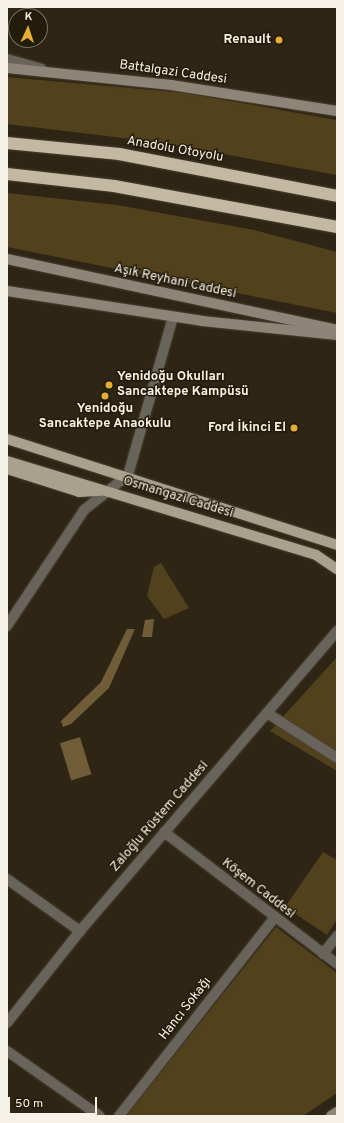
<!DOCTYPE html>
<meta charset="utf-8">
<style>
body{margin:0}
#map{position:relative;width:344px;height:1123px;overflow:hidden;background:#2e2514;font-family:Overpass,sans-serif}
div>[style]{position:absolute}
.green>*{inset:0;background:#52411d}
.water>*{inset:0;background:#705d37;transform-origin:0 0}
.roads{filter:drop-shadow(0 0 1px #4a4232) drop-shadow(0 0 1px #4a4232)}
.minor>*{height:10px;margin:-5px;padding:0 5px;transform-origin:5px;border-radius:5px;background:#68635b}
.tertiary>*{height:10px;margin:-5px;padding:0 5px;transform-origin:5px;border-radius:5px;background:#68635b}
.secondary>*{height:10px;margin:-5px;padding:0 5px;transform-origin:5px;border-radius:5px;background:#8d8678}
.primary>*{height:10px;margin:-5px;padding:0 5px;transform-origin:5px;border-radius:5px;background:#a9a08e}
.motorway>*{height:12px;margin:-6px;padding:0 6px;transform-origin:6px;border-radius:6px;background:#c3b8a2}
.dots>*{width:11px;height:11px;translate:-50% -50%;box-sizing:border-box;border:2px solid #241c0a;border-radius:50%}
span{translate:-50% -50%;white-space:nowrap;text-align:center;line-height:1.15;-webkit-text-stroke:3px #241c0a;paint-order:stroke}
.poi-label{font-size:13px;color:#f7f2e7;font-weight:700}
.right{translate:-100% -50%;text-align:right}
.left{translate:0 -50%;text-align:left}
.street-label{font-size:13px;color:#f7f2e7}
.frame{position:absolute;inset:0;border:8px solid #f7f2e7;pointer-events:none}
.north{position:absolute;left:8px;top:8px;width:40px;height:40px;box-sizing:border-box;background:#241c0a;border:1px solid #787262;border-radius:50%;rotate:3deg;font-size:11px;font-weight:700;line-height:16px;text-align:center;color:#f7f2e7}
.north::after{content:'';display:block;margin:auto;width:14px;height:18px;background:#e3ae34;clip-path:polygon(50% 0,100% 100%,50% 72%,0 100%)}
.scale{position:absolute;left:8px;top:1097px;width:89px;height:18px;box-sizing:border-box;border:2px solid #f7f2e7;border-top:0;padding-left:5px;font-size:12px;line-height:14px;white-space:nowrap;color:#f7f2e7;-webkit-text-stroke:3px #241c0a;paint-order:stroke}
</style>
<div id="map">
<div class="green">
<i style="clip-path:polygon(7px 77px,185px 93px,337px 120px,337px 175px,164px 143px,7px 124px)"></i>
<i style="clip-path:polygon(7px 193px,117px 205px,254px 230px,337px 252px,337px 313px,7px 247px)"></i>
<i style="clip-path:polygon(161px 563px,189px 608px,164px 619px,147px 596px,154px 567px)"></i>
<i style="clip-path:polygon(337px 657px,337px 771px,270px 731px)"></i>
<i style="clip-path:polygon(323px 852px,337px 860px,337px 919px,327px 935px,285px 907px)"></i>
<i style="clip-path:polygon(276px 927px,337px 973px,337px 1093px,303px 1116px,126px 1116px)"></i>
</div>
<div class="water">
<i style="clip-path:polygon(154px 619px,152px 637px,142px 637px,145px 620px)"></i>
<i style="clip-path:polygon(127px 629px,135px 629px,109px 688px,71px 724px,63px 727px,61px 721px,101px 682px)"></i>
<i style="left:80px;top:737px;width:39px;height:21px;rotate:73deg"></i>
</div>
<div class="roads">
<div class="minor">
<i style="left:7px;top:59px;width:36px;rotate:16deg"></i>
<i style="left:7px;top:626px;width:139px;rotate:-56.4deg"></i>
<i style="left:84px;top:510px;width:56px;rotate:-38.5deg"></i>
<i style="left:128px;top:475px;width:164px;rotate:-74.1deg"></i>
<i style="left:267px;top:713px;width:83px;rotate:32.7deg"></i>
<i style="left:164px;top:832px;width:218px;rotate:37.3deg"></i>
<i style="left:7px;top:879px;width:90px;rotate:35.5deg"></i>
<i style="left:323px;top:954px;width:23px;rotate:-52deg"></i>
<i style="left:7px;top:1051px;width:113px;rotate:35deg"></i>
<i style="left:119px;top:1116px;width:251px;rotate:-51.9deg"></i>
</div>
<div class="tertiary">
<i style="left:7px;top:1023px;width:117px;rotate:-51.6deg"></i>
<i style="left:80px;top:931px;width:395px;rotate:-49.4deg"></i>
</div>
<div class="secondary">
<i style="left:7px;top:68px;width:165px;rotate:5.9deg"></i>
<i style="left:171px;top:85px;width:168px;rotate:8.9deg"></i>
<i style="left:7px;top:259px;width:338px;rotate:12.1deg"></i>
<i style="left:7px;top:291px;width:197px;rotate:8.7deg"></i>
<i style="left:202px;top:321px;width:136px;rotate:5.9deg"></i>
<i style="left:331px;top:1116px;width:7px;rotate:-34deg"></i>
</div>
<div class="primary">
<i style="left:7px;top:439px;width:347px;rotate:17.8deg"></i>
<i style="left:7px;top:461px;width:323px;rotate:16.9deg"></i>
<i style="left:316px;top:555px;width:25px;rotate:34deg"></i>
<i style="left:7px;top:469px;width:76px;rotate:17.7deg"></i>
<i style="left:79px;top:492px;width:22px;rotate:-3deg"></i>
</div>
<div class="motorway">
<i style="left:7px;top:143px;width:113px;rotate:5.6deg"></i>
<i style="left:119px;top:154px;width:222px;rotate:10.9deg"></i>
<i style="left:7px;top:174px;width:108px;rotate:6.4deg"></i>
<i style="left:114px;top:186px;width:227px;rotate:10.4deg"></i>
</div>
</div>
<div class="dots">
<i style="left:279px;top:40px;background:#e3ae34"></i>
<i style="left:109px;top:385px;background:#e3ae34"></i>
<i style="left:105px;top:396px;background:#e3ae34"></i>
<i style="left:294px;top:428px;background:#e3ae34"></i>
</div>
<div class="poi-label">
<span class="right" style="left:271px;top:40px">Renault</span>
<span class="left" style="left:117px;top:385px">Yenidoğu Okulları<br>Sancaktepe Kampüsü</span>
<span style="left:105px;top:417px">Yenidoğu<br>Sancaktepe Anaokulu</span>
<span class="right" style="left:286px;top:428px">Ford İkinci El</span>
</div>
<div class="street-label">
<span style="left:173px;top:73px;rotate:8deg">Battalgazi Caddesi</span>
<span style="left:175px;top:150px;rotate:10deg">Anadolu Otoyolu</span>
<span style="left:175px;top:282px;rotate:12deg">Aşık Reyhani Caddesi</span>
<span style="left:178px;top:498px;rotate:17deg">Osmangazi Caddesi</span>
<span style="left:160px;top:817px;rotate:-49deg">Zaloğlu Rüstem Caddesi</span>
<span style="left:258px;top:889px;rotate:38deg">Köşem Caddesi</span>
<span style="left:186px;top:1009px;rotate:-52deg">Hancı Sokağı</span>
</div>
<div class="frame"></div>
<div class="north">K</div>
<div class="scale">50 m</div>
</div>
